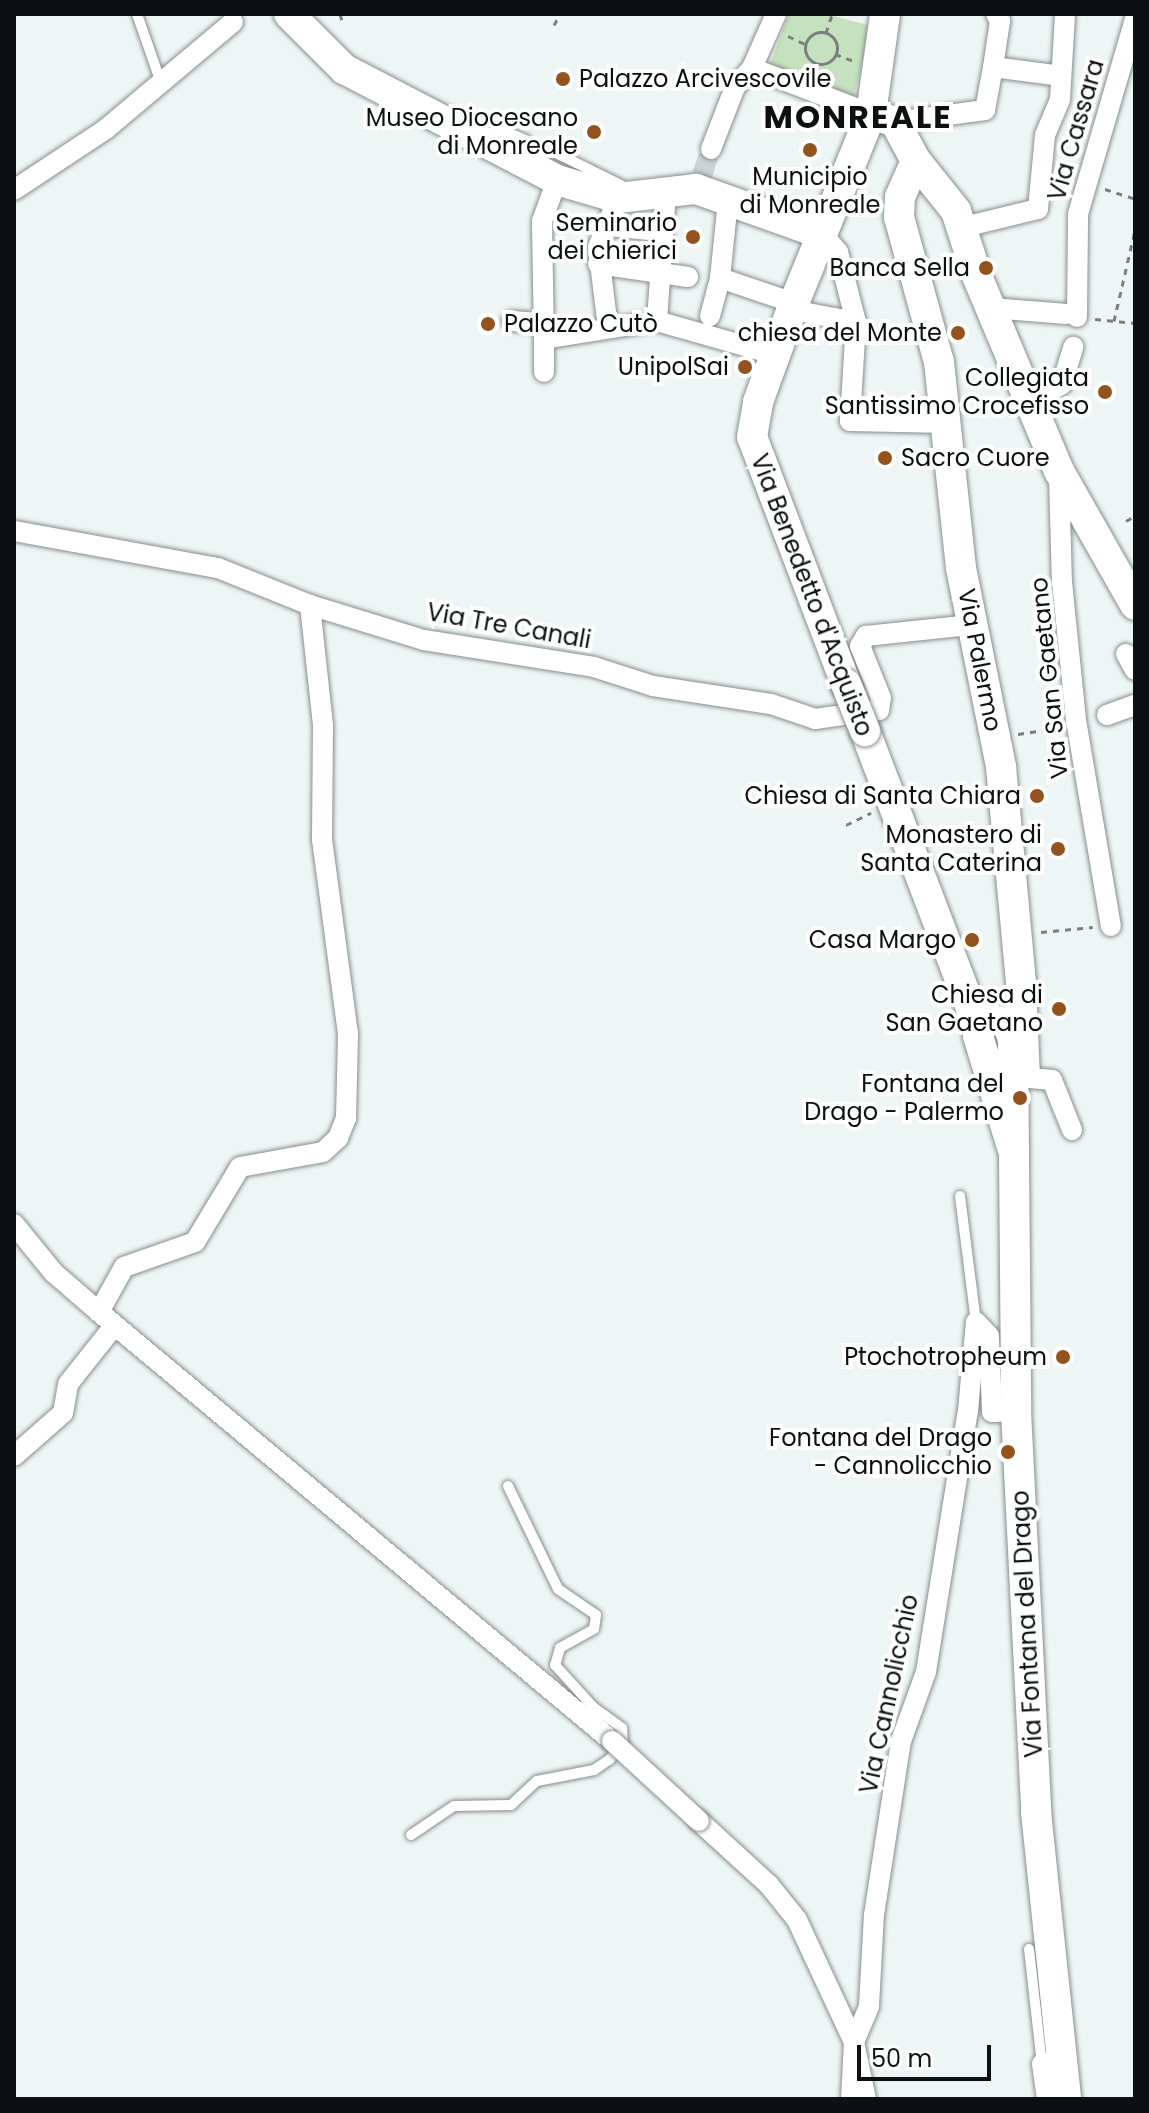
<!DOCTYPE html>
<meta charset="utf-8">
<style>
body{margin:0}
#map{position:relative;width:1149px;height:2113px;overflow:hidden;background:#eef5f5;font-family:Poppins,sans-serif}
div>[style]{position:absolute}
.green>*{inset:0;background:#c6e1bd}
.street-tunnel>*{height:20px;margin-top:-10px;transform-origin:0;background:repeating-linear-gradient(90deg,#ccd3d3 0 20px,transparent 0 30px)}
.path>*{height:3px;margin-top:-1.5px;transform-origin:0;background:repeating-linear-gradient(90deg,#7a7f7f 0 6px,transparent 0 12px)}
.path>.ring{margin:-1.5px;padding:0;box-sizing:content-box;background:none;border:3px solid #7a7f7f;border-radius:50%}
.roads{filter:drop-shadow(0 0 2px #878e8d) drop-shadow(0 0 2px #878e8d)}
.lane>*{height:10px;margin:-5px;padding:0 5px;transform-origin:5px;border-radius:5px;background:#fff}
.street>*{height:20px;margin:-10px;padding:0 10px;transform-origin:10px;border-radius:10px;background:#fff}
.secondary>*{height:30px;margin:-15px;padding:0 15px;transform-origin:15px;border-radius:15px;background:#fff}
.bridges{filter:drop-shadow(0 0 2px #878e8d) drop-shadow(0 0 2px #878e8d)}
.street-bridge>*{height:20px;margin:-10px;padding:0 10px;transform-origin:10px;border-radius:10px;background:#fff}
.secondary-bridge>*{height:30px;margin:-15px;padding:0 15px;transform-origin:15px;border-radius:15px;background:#fff}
.dots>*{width:22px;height:22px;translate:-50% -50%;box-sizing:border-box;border:4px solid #fff;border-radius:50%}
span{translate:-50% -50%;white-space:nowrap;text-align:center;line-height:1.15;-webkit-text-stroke:8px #fff;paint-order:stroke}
.poi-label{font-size:24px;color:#0d1010}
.left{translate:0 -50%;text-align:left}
.right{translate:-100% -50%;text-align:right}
.street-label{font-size:24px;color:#0d1010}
.district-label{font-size:32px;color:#0d1010;font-weight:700;letter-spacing:2px}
.frame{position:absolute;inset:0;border:16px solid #0d1010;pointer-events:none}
.scale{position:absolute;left:857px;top:2045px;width:134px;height:36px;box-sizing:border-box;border:4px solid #0d1010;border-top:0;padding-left:10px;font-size:24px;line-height:28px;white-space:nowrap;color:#0d1010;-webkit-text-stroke:6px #fff;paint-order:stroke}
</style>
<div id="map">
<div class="green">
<i style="clip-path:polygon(789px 14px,826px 14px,871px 26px,853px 101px,768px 69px)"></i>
</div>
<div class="street-tunnel">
<i style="left:702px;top:175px;width:28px;rotate:-71deg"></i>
</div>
<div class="path">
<i style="left:340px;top:14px;width:10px;rotate:73deg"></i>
<i style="left:554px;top:25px;width:13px;rotate:-61deg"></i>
<i class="ring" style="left:805px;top:32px;width:29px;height:29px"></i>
<i style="left:826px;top:33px;width:20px;rotate:-72deg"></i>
<i style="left:788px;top:36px;width:19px;rotate:25deg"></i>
<i style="left:835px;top:54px;width:20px;rotate:20deg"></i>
<i style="left:1105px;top:189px;width:32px;rotate:18deg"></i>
<i style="left:1095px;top:319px;width:40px;rotate:5.7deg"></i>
<i style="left:1114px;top:321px;width:93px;rotate:-77deg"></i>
<i style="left:1126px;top:521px;width:10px;rotate:-29deg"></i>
<i style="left:1018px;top:734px;width:40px;rotate:-8.5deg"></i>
<i style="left:846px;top:825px;width:28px;rotate:-26deg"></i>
<i style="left:1041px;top:932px;width:52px;rotate:-5.5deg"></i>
</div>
<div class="roads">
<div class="lane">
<i style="left:137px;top:14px;width:73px;rotate:70.8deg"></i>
<i style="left:495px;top:127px;width:34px;rotate:23deg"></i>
<i style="left:554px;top:152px;width:75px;rotate:26.2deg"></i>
<i style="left:960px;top:1196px;width:127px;rotate:82.8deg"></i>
<i style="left:508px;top:1486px;width:114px;rotate:64.1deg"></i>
<i style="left:558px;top:1589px;width:46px;rotate:34.4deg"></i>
<i style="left:596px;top:1615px;width:14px;rotate:98deg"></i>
<i style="left:594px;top:1629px;width:39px;rotate:151deg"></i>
<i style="left:560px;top:1648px;width:18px;rotate:106deg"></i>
<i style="left:555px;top:1665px;width:58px;rotate:47.8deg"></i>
<i style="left:411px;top:1835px;width:52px;rotate:-34deg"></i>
<i style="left:454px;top:1806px;width:57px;rotate:-1deg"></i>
<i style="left:511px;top:1805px;width:35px;rotate:-43deg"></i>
<i style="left:537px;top:1781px;width:58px;rotate:-10.9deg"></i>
<i style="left:594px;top:1770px;width:18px;rotate:-34deg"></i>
<i style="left:609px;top:1760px;width:21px;rotate:-47deg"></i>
<i style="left:623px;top:1745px;width:17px;rotate:-93deg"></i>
<i style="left:622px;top:1728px;width:34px;rotate:-144deg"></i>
<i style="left:594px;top:1708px;width:13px;rotate:132deg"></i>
<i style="left:1029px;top:1949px;width:116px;rotate:83.6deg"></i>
</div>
<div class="street">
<i style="left:993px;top:67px;width:47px;rotate:-81.3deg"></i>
<i style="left:1000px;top:21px;width:8px;rotate:-120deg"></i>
<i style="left:752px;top:68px;width:128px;rotate:21.1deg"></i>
<i style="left:895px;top:122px;width:91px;rotate:-7.6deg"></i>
<i style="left:985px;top:110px;width:44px;rotate:-79.5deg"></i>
<i style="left:993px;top:67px;width:69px;rotate:7.5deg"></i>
<i style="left:711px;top:149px;width:66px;rotate:-68.8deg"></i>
<i style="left:735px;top:87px;width:25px;rotate:-48deg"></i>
<i style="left:752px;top:68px;width:59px;rotate:-66deg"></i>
<i style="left:14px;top:190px;width:110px;rotate:-33.5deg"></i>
<i style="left:106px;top:129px;width:166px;rotate:-40.1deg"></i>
<i style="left:608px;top:226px;width:52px;rotate:5.5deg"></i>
<i style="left:964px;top:227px;width:76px;rotate:-13.7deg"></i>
<i style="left:1038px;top:209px;width:74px;rotate:-84.6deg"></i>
<i style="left:1045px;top:135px;width:39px;rotate:-67deg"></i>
<i style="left:1060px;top:99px;width:85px;rotate:-86.6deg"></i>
<i style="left:822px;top:234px;width:24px;rotate:48deg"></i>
<i style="left:838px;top:252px;width:72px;rotate:75.6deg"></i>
<i style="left:856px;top:322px;width:99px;rotate:93.5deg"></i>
<i style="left:850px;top:421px;width:97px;rotate:1.2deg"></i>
<i style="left:598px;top:264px;width:91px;rotate:8.2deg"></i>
<i style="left:720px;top:278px;width:78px;rotate:18.7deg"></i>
<i style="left:991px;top:308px;width:76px;rotate:4.5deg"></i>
<i style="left:792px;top:310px;width:65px;rotate:10.6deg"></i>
<i style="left:710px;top:316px;width:39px;rotate:-75deg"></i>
<i style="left:720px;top:278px;width:78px;rotate:-84.1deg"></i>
<i style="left:1077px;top:317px;width:103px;rotate:-89.4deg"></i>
<i style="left:1078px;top:214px;width:203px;rotate:-73.7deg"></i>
<i style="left:512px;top:321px;width:31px;rotate:4deg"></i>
<i style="left:657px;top:321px;width:130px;rotate:-86deg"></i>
<i style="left:608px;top:328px;width:82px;rotate:-97deg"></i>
<i style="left:598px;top:247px;width:53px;rotate:-67.8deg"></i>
<i style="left:544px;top:339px;width:118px;rotate:-91deg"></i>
<i style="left:542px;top:221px;width:44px;rotate:-69.9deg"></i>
<i style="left:544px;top:372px;width:33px;rotate:-90deg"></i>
<i style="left:544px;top:339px;width:114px;rotate:-9.1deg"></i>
<i style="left:657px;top:321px;width:125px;rotate:15.8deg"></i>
<i style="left:1033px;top:401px;width:34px;rotate:-30deg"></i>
<i style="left:1062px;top:384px;width:39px;rotate:-73deg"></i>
<i style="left:1059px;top:477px;width:105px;rotate:88.4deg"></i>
<i style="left:1062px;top:582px;width:139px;rotate:84.2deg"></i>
<i style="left:1076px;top:720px;width:209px;rotate:80.4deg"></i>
<i style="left:14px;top:531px;width:207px;rotate:10.3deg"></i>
<i style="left:218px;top:568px;width:99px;rotate:21.9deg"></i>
<i style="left:310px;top:605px;width:119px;rotate:17.1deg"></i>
<i style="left:424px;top:640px;width:172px;rotate:9deg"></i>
<i style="left:594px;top:667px;width:62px;rotate:17.9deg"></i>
<i style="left:653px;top:686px;width:119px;rotate:8.7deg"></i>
<i style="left:771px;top:704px;width:46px;rotate:18.8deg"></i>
<i style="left:815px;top:719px;width:65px;rotate:-8deg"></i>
<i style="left:879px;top:710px;width:12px;rotate:-81deg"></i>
<i style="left:881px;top:698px;width:56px;rotate:-112deg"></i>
<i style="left:860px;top:646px;width:12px;rotate:-59deg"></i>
<i style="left:866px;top:636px;width:106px;rotate:-6deg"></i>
<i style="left:1126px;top:654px;width:18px;rotate:61deg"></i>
<i style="left:1107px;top:715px;width:30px;rotate:-20deg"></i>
<i style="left:1027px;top:1007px;width:71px;rotate:87.6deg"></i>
<i style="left:1030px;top:1078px;width:22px;rotate:5deg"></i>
<i style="left:1052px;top:1080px;width:54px;rotate:68.2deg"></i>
<i style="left:14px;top:1224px;width:63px;rotate:50.8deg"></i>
<i style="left:54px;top:1273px;width:60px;rotate:40.9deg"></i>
<i style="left:99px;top:1312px;width:669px;rotate:39.9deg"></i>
<i style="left:99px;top:1312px;width:51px;rotate:-60.9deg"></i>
<i style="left:124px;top:1267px;width:75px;rotate:-19.4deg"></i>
<i style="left:195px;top:1242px;width:87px;rotate:-59deg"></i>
<i style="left:240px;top:1167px;width:84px;rotate:-10.2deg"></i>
<i style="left:323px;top:1152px;width:21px;rotate:-43deg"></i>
<i style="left:338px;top:1138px;width:22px;rotate:-68deg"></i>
<i style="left:346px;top:1118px;width:84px;rotate:-88.6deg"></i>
<i style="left:348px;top:1034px;width:196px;rotate:-97.6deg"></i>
<i style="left:322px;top:840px;width:115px;rotate:-89.5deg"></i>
<i style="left:323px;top:725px;width:121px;rotate:-96.2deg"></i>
<i style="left:14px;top:1456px;width:65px;rotate:-41.3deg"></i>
<i style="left:63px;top:1413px;width:29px;rotate:-80deg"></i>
<i style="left:68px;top:1384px;width:75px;rotate:-51.5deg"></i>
<i style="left:699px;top:1821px;width:95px;rotate:42.4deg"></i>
<i style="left:769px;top:1885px;width:45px;rotate:51.3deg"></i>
<i style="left:797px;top:1920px;width:135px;rotate:65deg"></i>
<i style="left:854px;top:2042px;width:58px;rotate:78.1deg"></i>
<i style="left:851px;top:2099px;width:57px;rotate:-87deg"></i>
<i style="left:854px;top:2042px;width:39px;rotate:-67deg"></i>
<i style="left:869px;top:2006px;width:91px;rotate:-86.9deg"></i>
<i style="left:874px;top:1915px;width:176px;rotate:-81.2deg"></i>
<i style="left:901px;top:1741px;width:73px;rotate:-70.1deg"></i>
<i style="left:926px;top:1672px;width:264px;rotate:-80.9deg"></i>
<i style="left:968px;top:1411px;width:89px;rotate:-84.9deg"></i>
<i style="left:976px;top:1322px;width:19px;rotate:47deg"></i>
<i style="left:989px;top:1336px;width:76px;rotate:87.7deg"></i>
<i style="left:992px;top:1412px;width:24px;rotate:-2deg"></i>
<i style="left:1047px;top:2099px;width:35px;rotate:-98deg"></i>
<i style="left:1042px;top:2064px;width:20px;rotate:-9deg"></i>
</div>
<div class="secondary">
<i style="left:289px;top:14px;width:78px;rotate:45deg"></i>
<i style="left:344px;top:69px;width:240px;rotate:27.5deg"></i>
<i style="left:557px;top:180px;width:64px;rotate:16.4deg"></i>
<i style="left:618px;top:198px;width:79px;rotate:-6.6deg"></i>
<i style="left:696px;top:189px;width:134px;rotate:19.7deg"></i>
<i style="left:871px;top:114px;width:25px;rotate:18deg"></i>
<i style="left:895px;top:122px;width:44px;rotate:61.7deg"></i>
<i style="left:916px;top:161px;width:64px;rotate:51.3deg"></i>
<i style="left:956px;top:211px;width:68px;rotate:72.1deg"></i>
<i style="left:977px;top:276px;width:212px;rotate:67.2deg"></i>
<i style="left:1059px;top:471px;width:154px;rotate:60.4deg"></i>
<i style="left:916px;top:161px;width:39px;rotate:114deg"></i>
<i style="left:900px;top:197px;width:20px;rotate:93deg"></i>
<i style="left:899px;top:217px;width:150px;rotate:74.6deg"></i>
<i style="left:939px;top:362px;width:207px;rotate:83.9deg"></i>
<i style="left:961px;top:568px;width:203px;rotate:78.6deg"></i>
<i style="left:1001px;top:767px;width:236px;rotate:84.7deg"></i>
<i style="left:1023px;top:1002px;width:33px;rotate:110deg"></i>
<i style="left:846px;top:684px;width:264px;rotate:-110.8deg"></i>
<i style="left:752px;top:437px;width:36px;rotate:-80deg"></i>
<i style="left:758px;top:402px;width:105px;rotate:-70deg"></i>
<i style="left:794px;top:303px;width:204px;rotate:-67.8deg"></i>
<i style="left:871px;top:114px;width:101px;rotate:-82deg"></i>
<i style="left:865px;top:731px;width:319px;rotate:69.1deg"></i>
<i style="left:1012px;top:1147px;width:116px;rotate:-107deg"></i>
<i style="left:978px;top:1036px;width:13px;rotate:-72deg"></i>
<i style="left:982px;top:1024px;width:11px;rotate:-27deg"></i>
<i style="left:992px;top:1019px;width:17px;rotate:17deg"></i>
<i style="left:1008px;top:1024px;width:17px;rotate:73deg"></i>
<i style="left:1013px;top:1040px;width:371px;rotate:89.5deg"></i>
<i style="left:1016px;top:1411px;width:401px;rotate:87.1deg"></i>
<i style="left:1036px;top:1812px;width:289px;rotate:84deg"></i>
</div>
</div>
<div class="bridges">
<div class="street-bridge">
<i style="left:612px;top:1741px;width:118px;rotate:42.6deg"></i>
</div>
<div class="secondary-bridge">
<i style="left:846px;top:684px;width:51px;rotate:68deg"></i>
</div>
</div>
<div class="dots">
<i style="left:563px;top:79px;background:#94531d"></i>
<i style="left:594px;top:132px;background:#94531d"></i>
<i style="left:810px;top:150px;background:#94531d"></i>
<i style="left:693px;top:237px;background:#94531d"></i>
<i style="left:986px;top:268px;background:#94531d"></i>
<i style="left:488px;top:324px;background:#94531d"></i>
<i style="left:958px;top:333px;background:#94531d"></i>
<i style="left:745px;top:367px;background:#94531d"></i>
<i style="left:1105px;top:392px;background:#94531d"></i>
<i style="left:885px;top:458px;background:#94531d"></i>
<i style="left:1037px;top:796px;background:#94531d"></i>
<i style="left:1058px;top:849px;background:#94531d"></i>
<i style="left:972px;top:940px;background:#94531d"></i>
<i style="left:1059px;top:1009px;background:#94531d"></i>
<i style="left:1020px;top:1098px;background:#94531d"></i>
<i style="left:1063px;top:1357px;background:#94531d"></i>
<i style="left:1008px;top:1452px;background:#94531d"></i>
</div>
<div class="poi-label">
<span class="left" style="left:579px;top:79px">Palazzo Arcivescovile</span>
<span class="right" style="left:578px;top:132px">Museo Diocesano<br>di Monreale</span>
<span style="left:810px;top:191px">Municipio<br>di Monreale</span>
<span class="right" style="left:677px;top:237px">Seminario<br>dei chierici</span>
<span class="right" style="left:970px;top:268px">Banca Sella</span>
<span class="left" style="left:504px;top:324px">Palazzo Cutò</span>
<span class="right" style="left:942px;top:333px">chiesa del Monte</span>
<span class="right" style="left:729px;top:367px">UnipolSai</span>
<span class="right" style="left:1089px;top:392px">Collegiata<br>Santissimo Crocefisso</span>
<span class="left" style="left:901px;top:458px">Sacro Cuore</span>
<span class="right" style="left:1021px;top:796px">Chiesa di Santa Chiara</span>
<span class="right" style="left:1042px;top:849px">Monastero di<br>Santa Caterina</span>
<span class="right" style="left:956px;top:940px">Casa Margo</span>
<span class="right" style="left:1043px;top:1009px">Chiesa di<br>San Gaetano</span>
<span class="right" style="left:1004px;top:1098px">Fontana del<br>Drago - Palermo</span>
<span class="right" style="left:1047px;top:1357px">Ptochotropheum</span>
<span class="right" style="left:992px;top:1452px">Fontana del Drago<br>- Cannolicchio</span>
</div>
<div class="street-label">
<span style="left:1076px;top:130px;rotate:-74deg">Via Cassara</span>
<span style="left:812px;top:595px;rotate:69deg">Via Benedetto d'Acquisto</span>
<span style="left:509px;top:626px;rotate:10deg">Via Tre Canali</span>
<span style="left:980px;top:660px;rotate:79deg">Via Palermo</span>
<span style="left:1049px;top:678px;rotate:-96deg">Via San Gaetano</span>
<span style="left:1027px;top:1624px;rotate:-93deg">Via Fontana del Drago</span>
<span style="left:889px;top:1694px;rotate:-78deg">Via Cannolicchio</span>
</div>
<div class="district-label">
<span style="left:858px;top:117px">MONREALE</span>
</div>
<div class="frame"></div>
<div class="scale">50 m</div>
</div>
